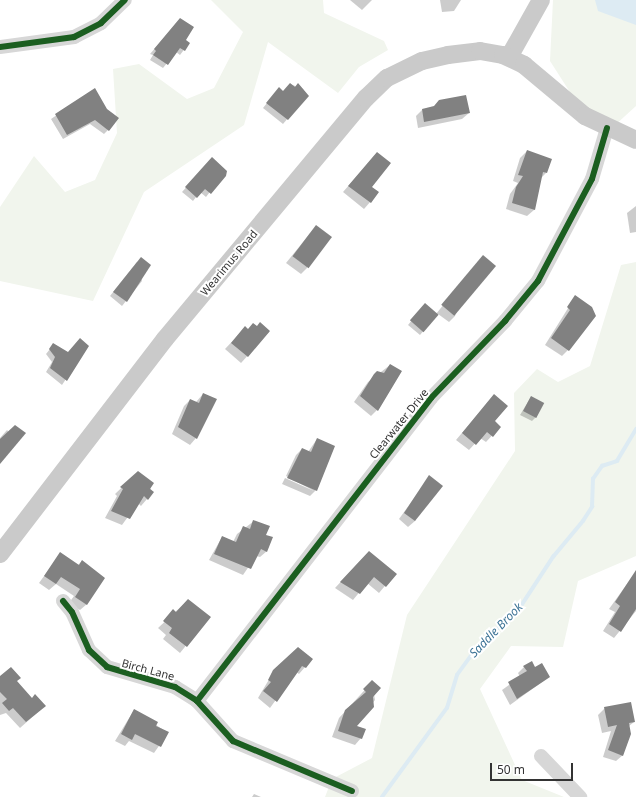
<!DOCTYPE html>
<style>
body{margin:0}
#map{position:relative;width:636px;height:797px;overflow:hidden;background:#fff;font-family:"Noto Sans",sans-serif}
div>[style]{position:absolute}
.green>*{inset:0;background:#f1f5ed}
.water>*{inset:0;background:#ddebf3}
.shadow>*{inset:0;background:#0003}
.stream>*{height:3.5px;margin:-1.75px;padding:0 1.75px;transform-origin:1.75px;border-radius:1.75px;background:#ddebf3}
.building>*{inset:0;background:#818181;transform-origin:0 0}
.minor>*{height:14px;margin:-7px;padding:0 7px;transform-origin:7px;border-radius:7px;background:#d7d7d7}
.major>*{height:18px;margin:-9px;padding:0 9px;transform-origin:9px;border-radius:9px;background:#cacaca}
.cycleway>*{height:6px;margin:-3px;padding:0 3px;transform-origin:3px;border-radius:3px;background:#1b5e20}
span{translate:-50% -50%;white-space:nowrap;text-align:center;line-height:1.15;-webkit-text-stroke:4px #fff;paint-order:stroke}
.street-label{font-size:11px;color:#333}
.water-label{font-size:12px;color:#3f7597;font-style:italic}
.scale{position:absolute;left:490px;top:763px;width:83px;height:18px;box-sizing:border-box;border:2px solid #333;border-top:0;padding-left:5px;font-size:12px;line-height:14px;white-space:nowrap;color:#333;-webkit-text-stroke:3px #fff;paint-order:stroke}
</style>
<div id="map">
<div class="green">
<i style="clip-path:polygon(211px 0,323px 0,324px 13px,384px 41px,388px 50px,359px 67px,338px 93px,268px 42px,244px 125px,144px 192px,93px 301px,0 281px,0 207px,34px 156px,65px 192px,95px 180px,117px 133px,113px 69px,139px 64px,187px 99px,214px 88px,243px 32px)"></i>
<i style="clip-path:polygon(553px 0,636px 0,636px 106px,613px 127px,575px 100px,550px 61px)"></i>
<i style="clip-path:polygon(636px 262px,636px 556px,578px 581px,563px 647px,511px 646px,480px 689px,522px 780px,564px 797px,325px 797px,332px 779px,372px 758px,407px 615px,515px 451px,514px 393px,537px 369px,558px 382px,590px 366px,621px 265px)"></i>
</div>
<div class="water">
<i style="clip-path:polygon(595px 0,636px 0,636px 25px,598px 11px)"></i>
</div>
<div class="shadow">
<i style="clip-path:polygon(350px 0,372px 0,362px 10px)"></i>
<i style="clip-path:polygon(440px 0,461px 0,454px 11px,442px 12px)"></i>
<i style="clip-path:polygon(180px 19px,184px 40px,189px 43px,180px 55px,176px 52px,163px 68px,150px 60px,153px 55px,150px 54px)"></i>
<i style="clip-path:polygon(290px 84px,303px 89px,307px 96px,283px 124px,263px 108px,275px 93px,283px 92px)"></i>
<i style="clip-path:polygon(95px 89px,108px 130px,104px 134px,90px 124px,63px 139px,51px 119px)"></i>
<i style="clip-path:polygon(422px 110px,469px 113px,462px 119px,418px 128px,416px 116px)"></i>
<i style="clip-path:polygon(527px 151px,546px 173px,541px 178px,534px 210px,527px 216px,506px 209px,510px 194px,518px 183px,513px 181px,520px 158px)"></i>
<i style="clip-path:polygon(377px 153px,370px 187px,378px 193px,364px 209px,343px 192px)"></i>
<i style="clip-path:polygon(208px 163px,226px 171px,206px 197px,200px 192px,193px 201px,182px 192px)"></i>
<i style="clip-path:polygon(636px 206px,636px 232px,630px 233px,627px 213px)"></i>
<i style="clip-path:polygon(316px 226px,307px 268px,301px 274px,286px 263px)"></i>
<i style="clip-path:polygon(137px 262px,142px 281px,122px 306px,110px 296px)"></i>
<i style="clip-path:polygon(477px 263px,455px 316px,449px 322px,438px 314px,420px 335px,408px 325px,421px 309px,436px 314px)"></i>
<i style="clip-path:polygon(575px 297px,568px 350px,562px 356px,545px 345px)"></i>
<i style="clip-path:polygon(256px 327px,269px 332px,241px 363px,225px 349px,239px 334px)"></i>
<i style="clip-path:polygon(88px 346px,62px 385px,46px 372px,52px 362px,46px 354px,50px 349px,68px 353px)"></i>
<i style="clip-path:polygon(390px 365px,377px 410px,371px 416px,354px 402px,368px 382px)"></i>
<i style="clip-path:polygon(203px 394px,196px 438px,190px 445px,172px 434px,184px 406px,190px 400px,196px 402px)"></i>
<i style="clip-path:polygon(531px 397px,536px 417px,532px 421px,520px 415px)"></i>
<i style="clip-path:polygon(488px 402px,494px 422px,500px 427px,486px 442px,480px 438px,469px 450px,456px 440px)"></i>
<i style="clip-path:polygon(7px 430px,9px 432px,0 461px,0 438px)"></i>
<i style="clip-path:polygon(317px 439px,316px 490px,310px 496px,282px 484px,285px 478px,314px 491px,286px 476px,296px 455px,302px 449px,308px 452px)"></i>
<i style="clip-path:polygon(138px 472px,153px 492px,141px 506px,138px 503px,122px 525px,105px 518px,117px 496px,115px 494px)"></i>
<i style="clip-path:polygon(430px 476px,415px 521px,408px 527px,399px 519px)"></i>
<i style="clip-path:polygon(254px 521px,265px 535px,267px 551px,260px 557px,256px 556px,243px 575px,209px 560px,222px 537px,233px 542px,237px 534px)"></i>
<i style="clip-path:polygon(60px 554px,78px 565px,82px 561px,87px 604px,80px 610px,69px 603px,74px 596px,56px 584px,49px 590px,39px 583px)"></i>
<i style="clip-path:polygon(362px 559px,395px 574px,379px 593px,367px 583px,353px 600px,335px 588px)"></i>
<i style="clip-path:polygon(632px 577px,636px 579px,636px 611px,614px 638px,603px 631px,615px 612px,609px 609px)"></i>
<i style="clip-path:polygon(188px 600px,209px 617px,180px 653px,163px 639px,166px 635px,158px 628px)"></i>
<i style="clip-path:polygon(312px 659px,299px 674px,296px 672px,270px 708px,258px 698px,274px 671px)"></i>
<i style="clip-path:polygon(524px 667px,535px 668px,549px 677px,510px 705px,502px 690px,520px 677px,518px 673px)"></i>
<i style="clip-path:polygon(0 678px,16px 681px,38px 712px,20px 728px,6px 713px,0 715px)"></i>
<i style="clip-path:polygon(372px 682px,375px 700px,355px 726px,361px 738px,355px 745px,332px 737px,339px 718px)"></i>
<i style="clip-path:polygon(605px 708px,634px 722px,629px 726px,623px 755px,616px 761px,603px 757px,611px 731px,602px 733px,598px 715px)"></i>
<i style="clip-path:polygon(134px 710px,168px 733px,154px 753px,129px 741px,125px 746px,115px 741px)"></i>
<i style="clip-path:polygon(254px 794px,261px 797px,252px 797px)"></i>
</div>
<div class="stream">
<i style="left:382px;top:797px;width:110px;rotate:-53.9deg"></i>
<i style="left:447px;top:708px;width:34px;rotate:-73deg"></i>
<i style="left:457px;top:675px;width:27px;rotate:-54deg"></i>
<i style="left:473px;top:653px;width:67px;rotate:-44.4deg"></i>
<i style="left:521px;top:606px;width:59px;rotate:-56.9deg"></i>
<i style="left:553px;top:557px;width:47px;rotate:-50.2deg"></i>
<i style="left:583px;top:521px;width:17px;rotate:-57deg"></i>
<i style="left:592px;top:507px;width:28px;rotate:-88deg"></i>
<i style="left:593px;top:479px;width:16px;rotate:-55deg"></i>
<i style="left:602px;top:466px;width:16px;rotate:-18deg"></i>
<i style="left:617px;top:461px;width:37px;rotate:-59deg"></i>
</div>
<div class="building">
<i style="clip-path:polygon(180px 18px,194px 27px,186px 40px,190px 43px,185px 51px,180px 48px,168px 65px,153px 55px,156px 51px,154px 49px)"></i>
<i style="clip-path:polygon(290px 83px,295px 87px,298px 83px,309px 96px,288px 120px,266px 103px,279px 87px,283px 91px)"></i>
<i style="clip-path:polygon(95px 88px,107px 109px,119px 118px,109px 131px,95px 120px,67px 135px,55px 114px)"></i>
<i style="clip-path:polygon(466px 95px,470px 113px,424px 122px,422px 109px,434px 106px,439px 100px)"></i>
<i style="clip-path:polygon(527px 150px,552px 159px,547px 173px,543px 172px,535px 210px,512px 203px,516px 187px,523px 176px,518px 175px)"></i>
<i style="clip-path:polygon(377px 152px,391px 163px,372px 187px,379px 192px,371px 203px,348px 186px)"></i>
<i style="clip-path:polygon(212px 157px,227px 171px,226px 176px,211px 194px,205px 189px,197px 198px,185px 187px)"></i>
<i style="left:316px;top:225px;width:20px;height:39px;rotate:37deg"></i>
<i style="left:483px;top:255px;width:17px;height:65px;rotate:40deg"></i>
<i style="clip-path:polygon(141px 257px,151px 265px,127px 302px,113px 292px)"></i>
<i style="clip-path:polygon(575px 295px,592px 307px,596px 316px,569px 351px,551px 338px,570px 310px,567px 307px)"></i>
<i style="left:425px;top:303px;width:18px;height:23px;rotate:41deg"></i>
<i style="clip-path:polygon(260px 322px,270px 331px,248px 357px,231px 343px,245px 326px,248px 329px,253px 323px,257px 326px)"></i>
<i style="clip-path:polygon(80px 338px,89px 346px,67px 381px,50px 368px,55px 357px,49px 349px,53px 343px,68px 352px)"></i>
<i style="clip-path:polygon(390px 364px,402px 371px,378px 411px,360px 396px,374px 374px,377px 371px,384px 373px)"></i>
<i style="clip-path:polygon(203px 393px,217px 399px,197px 439px,178px 427px,190px 399px,199px 403px)"></i>
<i style="clip-path:polygon(494px 394px,508px 406px,495px 421px,501px 427px,493px 437px,487px 432px,476px 445px,462px 433px)"></i>
<i style="left:531px;top:396px;width:15px;height:17px;rotate:28deg"></i>
<i style="clip-path:polygon(15px 425px,26px 433px,0 464px,0 439px)"></i>
<i style="clip-path:polygon(317px 438px,335px 446px,317px 491px,287px 478px,302px 448px,311px 452px)"></i>
<i style="clip-path:polygon(138px 471px,154px 483px,150px 489px,154px 492px,148px 500px,144px 496px,130px 519px,111px 511px,123px 489px,120px 487px)"></i>
<i style="clip-path:polygon(429px 475px,443px 486px,415px 521px,404px 513px)"></i>
<i style="clip-path:polygon(253px 520px,270px 526px,266px 535px,273px 537px,267px 552px,261px 549px,251px 569px,214px 554px,222px 536px,236px 542px,243px 526px,250px 529px)"></i>
<i style="clip-path:polygon(369px 551px,397px 574px,386px 587px,374px 577px,360px 594px,340px 582px)"></i>
<i style="clip-path:polygon(60px 552px,79px 565px,82px 560px,105px 578px,87px 605px,75px 597px,80px 589px,61px 577px,56px 584px,44px 576px)"></i>
<i style="clip-path:polygon(636px 570px,636px 609px,621px 632px,609px 624px,620px 606px,615px 602px)"></i>
<i style="clip-path:polygon(188px 599px,211px 617px,187px 647px,169px 633px,172px 628px,163px 621px,173px 609px,176px 612px)"></i>
<i style="clip-path:polygon(298px 647px,313px 659px,306px 668px,302px 666px,277px 702px,263px 691px,271px 682px,268px 680px,273px 670px)"></i>
<i style="clip-path:polygon(532px 661px,535px 667px,542px 663px,550px 677px,517px 699px,508px 682px,527px 671px,523px 666px)"></i>
<i style="clip-path:polygon(11px 667px,21px 678px,17px 681px,32px 698px,35px 694px,46px 706px,26px 722px,13px 708px,9px 711px,2px 703px,7px 699px,0 692px,0 676px)"></i>
<i style="clip-path:polygon(372px 680px,381px 688px,373px 697px,374px 707px,357px 726px,366px 729px,362px 739px,338px 731px,345px 710px,366px 692px,363px 689px)"></i>
<i style="clip-path:polygon(631px 702px,635px 722px,629px 723px,631px 734px,623px 756px,608px 750px,617px 725px,608px 727px,604px 707px)"></i>
<i style="clip-path:polygon(134px 709px,158px 722px,156px 726px,169px 732px,161px 747px,135px 734px,132px 740px,121px 734px)"></i>
</div>
<div class="minor">
<i style="left:0;top:47px;width:75px;rotate:-7.7deg"></i>
<i style="left:74px;top:37px;width:30px;rotate:-27deg"></i>
<i style="left:101px;top:23px;width:33px;rotate:-44deg"></i>
<i style="left:63px;top:601px;width:14px;rotate:51deg"></i>
<i style="left:72px;top:612px;width:42px;rotate:65.9deg"></i>
<i style="left:89px;top:650px;width:25px;rotate:43deg"></i>
<i style="left:107px;top:667px;width:71px;rotate:16.4deg"></i>
<i style="left:175px;top:687px;width:26px;rotate:32deg"></i>
<i style="left:197px;top:701px;width:54px;rotate:48deg"></i>
<i style="left:233px;top:741px;width:129px;rotate:22.8deg"></i>
<i style="left:197px;top:701px;width:383px;rotate:-52.3deg"></i>
<i style="left:431px;top:398px;width:107px;rotate:-46.1deg"></i>
<i style="left:505px;top:321px;width:52px;rotate:-50.5deg"></i>
<i style="left:538px;top:281px;width:115px;rotate:-62.1deg"></i>
<i style="left:592px;top:179px;width:53px;rotate:-73.6deg"></i>
<i style="left:541px;top:756px;width:57px;rotate:46.4deg"></i>
</div>
<div class="major">
<i style="left:509px;top:57px;width:65px;rotate:-60.7deg"></i>
<i style="left:0;top:554px;width:271px;rotate:-52.5deg"></i>
<i style="left:165px;top:339px;width:314px;rotate:-50.2deg"></i>
<i style="left:366px;top:98px;width:29px;rotate:-44deg"></i>
<i style="left:387px;top:78px;width:39px;rotate:-26deg"></i>
<i style="left:422px;top:61px;width:27px;rotate:-13deg"></i>
<i style="left:448px;top:55px;width:32px;rotate:-7deg"></i>
<i style="left:480px;top:51px;width:23px;rotate:10deg"></i>
<i style="left:503px;top:55px;width:23px;rotate:25deg"></i>
<i style="left:524px;top:65px;width:80px;rotate:39.9deg"></i>
<i style="left:585px;top:116px;width:56px;rotate:25.2deg"></i>
</div>
<div class="cycleway">
<i style="left:0;top:47px;width:75px;rotate:-7.7deg"></i>
<i style="left:74px;top:37px;width:30px;rotate:-27deg"></i>
<i style="left:101px;top:23px;width:33px;rotate:-44deg"></i>
<i style="left:63px;top:601px;width:14px;rotate:51deg"></i>
<i style="left:72px;top:612px;width:42px;rotate:65.9deg"></i>
<i style="left:89px;top:650px;width:25px;rotate:43deg"></i>
<i style="left:107px;top:667px;width:71px;rotate:16.4deg"></i>
<i style="left:175px;top:687px;width:26px;rotate:32deg"></i>
<i style="left:197px;top:701px;width:54px;rotate:48deg"></i>
<i style="left:233px;top:741px;width:129px;rotate:22.8deg"></i>
<i style="left:197px;top:701px;width:383px;rotate:-52.3deg"></i>
<i style="left:431px;top:398px;width:107px;rotate:-46.1deg"></i>
<i style="left:505px;top:321px;width:52px;rotate:-50.5deg"></i>
<i style="left:538px;top:281px;width:115px;rotate:-62.1deg"></i>
<i style="left:592px;top:179px;width:53px;rotate:-73.6deg"></i>
</div>
<div class="street-label">
<span style="left:229px;top:263px;rotate:-50deg">Wearimus Road</span>
<span style="left:399px;top:424px;rotate:-51deg">Clearwater Drive</span>
<span style="left:148px;top:670px;rotate:15deg">Birch Lane</span>
</div>
<div class="water-label">
<span style="left:496px;top:630px;rotate:-46deg">Saddle Brook</span>
</div>
<div class="scale">50 m</div>
</div>
